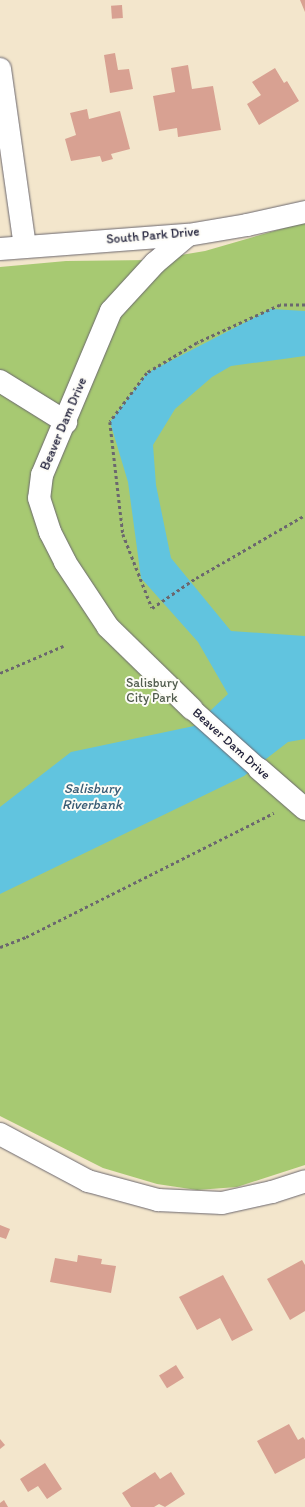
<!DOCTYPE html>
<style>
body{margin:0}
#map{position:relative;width:305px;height:1507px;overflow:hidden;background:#f3e6cc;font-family:Itim,sans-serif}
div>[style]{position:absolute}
.green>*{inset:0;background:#a7c972}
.water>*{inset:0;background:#61c4df}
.building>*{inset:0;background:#d8a192;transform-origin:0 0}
.path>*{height:2.5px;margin-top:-1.25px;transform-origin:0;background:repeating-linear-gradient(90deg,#6b676e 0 3px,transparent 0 6px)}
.roads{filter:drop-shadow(0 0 1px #6b676e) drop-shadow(0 0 1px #6b676e)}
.pedestrian>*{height:20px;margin:-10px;padding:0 10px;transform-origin:10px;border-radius:10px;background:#fff}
.minor>*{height:22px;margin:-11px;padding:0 11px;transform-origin:11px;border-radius:11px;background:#fff}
.tertiary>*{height:22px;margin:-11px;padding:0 11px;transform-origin:11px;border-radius:11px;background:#fff}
span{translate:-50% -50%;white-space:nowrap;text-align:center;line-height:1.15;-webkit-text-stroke:4px #fdfcf7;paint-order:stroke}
.street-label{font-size:13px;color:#22223b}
.park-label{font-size:13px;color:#515c4e}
.water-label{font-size:14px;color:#385b74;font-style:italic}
</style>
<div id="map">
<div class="green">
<i style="clip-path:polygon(305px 222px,305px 1165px,237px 1187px,197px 1190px,157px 1184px,103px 1168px,0 1116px,0 267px,66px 261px,151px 260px,205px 251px)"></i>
</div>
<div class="water">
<i style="clip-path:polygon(271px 309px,305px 311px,305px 356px,231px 366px,212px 377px,175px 409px,153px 445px,156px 485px,171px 558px,231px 631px,305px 636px,305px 739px,288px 742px,244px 776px,0 894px,0 807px,71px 752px,194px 726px,228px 694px,198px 642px,141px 578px,128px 482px,110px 422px,147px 373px)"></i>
</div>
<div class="building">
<i style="clip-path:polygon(300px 0,305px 0,305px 12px)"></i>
<i style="left:122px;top:5px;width:13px;height:11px;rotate:86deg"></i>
<i style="clip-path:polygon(115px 53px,118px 70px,129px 69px,133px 89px,110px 93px,104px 55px)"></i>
<i style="clip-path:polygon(188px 65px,192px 89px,213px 86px,221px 130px,178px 137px,177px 128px,159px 131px,153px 96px,175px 92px,171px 68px)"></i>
<i style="clip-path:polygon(275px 68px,284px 83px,287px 81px,299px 101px,259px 125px,247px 104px,261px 95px,252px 82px)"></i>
<i style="clip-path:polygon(87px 109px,89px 119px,120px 111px,130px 149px,111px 154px,113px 159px,102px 162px,100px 156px,71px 161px,65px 139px,76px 135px,70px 113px)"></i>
<i style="clip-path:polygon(0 1225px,10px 1229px,6px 1239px,0 1237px)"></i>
<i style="clip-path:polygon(78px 1255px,102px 1259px,101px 1264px,116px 1266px,111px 1293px,50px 1282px,55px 1258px,77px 1262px)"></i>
<i style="clip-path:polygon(302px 1260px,305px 1265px,305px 1311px,290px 1320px,267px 1279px)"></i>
<i style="clip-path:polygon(223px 1275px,253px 1330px,232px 1341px,220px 1318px,197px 1330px,179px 1297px)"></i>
<i style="left:176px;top:1365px;width:15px;height:20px;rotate:58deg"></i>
<i style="clip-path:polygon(289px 1424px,298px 1440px,303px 1437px,305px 1440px,305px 1458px,275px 1474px,257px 1441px)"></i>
<i style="clip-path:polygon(0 1439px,5px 1445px,0 1449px)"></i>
<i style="clip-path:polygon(45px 1463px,62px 1489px,47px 1499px,38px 1486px,28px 1492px,20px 1479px)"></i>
<i style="clip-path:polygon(155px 1472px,160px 1479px,171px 1472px,185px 1494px,165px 1507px,159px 1504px,154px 1507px,131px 1507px,122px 1493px)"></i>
<i style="clip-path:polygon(4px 1500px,8px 1507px,0 1507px,0 1503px)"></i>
</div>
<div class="path">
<i style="left:305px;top:305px;width:25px;rotate:180deg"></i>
<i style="left:280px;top:305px;width:91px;rotate:155.4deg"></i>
<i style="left:197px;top:343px;width:58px;rotate:149deg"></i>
<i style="left:147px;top:373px;width:61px;rotate:127.1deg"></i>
<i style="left:110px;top:422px;width:113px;rotate:83.4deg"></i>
<i style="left:123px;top:534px;width:79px;rotate:68.6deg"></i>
<i style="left:152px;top:608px;width:53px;rotate:-34.3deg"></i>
<i style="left:196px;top:578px;width:126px;rotate:-30deg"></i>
<i style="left:0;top:673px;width:69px;rotate:-23.2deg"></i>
<i style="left:0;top:947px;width:28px;rotate:-21deg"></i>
<i style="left:26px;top:937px;width:277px;rotate:-26.6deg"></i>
</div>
<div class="roads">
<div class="pedestrian">
<i style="left:192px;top:709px;width:90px;rotate:41.8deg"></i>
</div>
<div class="minor">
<i style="left:0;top:69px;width:179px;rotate:82deg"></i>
<i style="left:188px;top:235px;width:43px;rotate:139.7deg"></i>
<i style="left:155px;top:263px;width:65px;rotate:132.5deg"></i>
<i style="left:111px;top:311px;width:178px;rotate:112.8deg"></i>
<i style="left:42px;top:475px;width:23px;rotate:97deg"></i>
<i style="left:39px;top:498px;width:36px;rotate:72deg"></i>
<i style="left:50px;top:532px;width:34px;rotate:63deg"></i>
<i style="left:65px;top:562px;width:78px;rotate:56.5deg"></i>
<i style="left:108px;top:627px;width:117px;rotate:44.3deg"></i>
<i style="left:0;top:381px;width:78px;rotate:31.8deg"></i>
<i style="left:259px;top:769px;width:61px;rotate:41deg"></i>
<i style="left:0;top:1134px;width:100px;rotate:28.1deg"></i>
<i style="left:88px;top:1181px;width:73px;rotate:15.2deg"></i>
<i style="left:158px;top:1200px;width:64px;rotate:2.7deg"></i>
<i style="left:222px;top:1203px;width:51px;rotate:-12.4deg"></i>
<i style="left:272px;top:1192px;width:35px;rotate:-18deg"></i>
</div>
<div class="tertiary">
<i style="left:0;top:249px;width:189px;rotate:-4.3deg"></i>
<i style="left:188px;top:235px;width:60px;rotate:-9.6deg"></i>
<i style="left:247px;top:225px;width:59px;rotate:-12.6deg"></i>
</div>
</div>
<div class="street-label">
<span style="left:153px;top:236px;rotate:-5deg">South Park Drive</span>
<span style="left:64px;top:424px;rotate:-67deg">Beaver Dam Drive</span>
<span style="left:231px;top:744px;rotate:42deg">Beaver Dam Drive</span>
</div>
<div class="park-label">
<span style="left:152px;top:691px">Salisbury<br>City Park</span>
</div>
<div class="water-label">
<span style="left:92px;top:797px">Salisbury<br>Riverbank</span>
</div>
</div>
